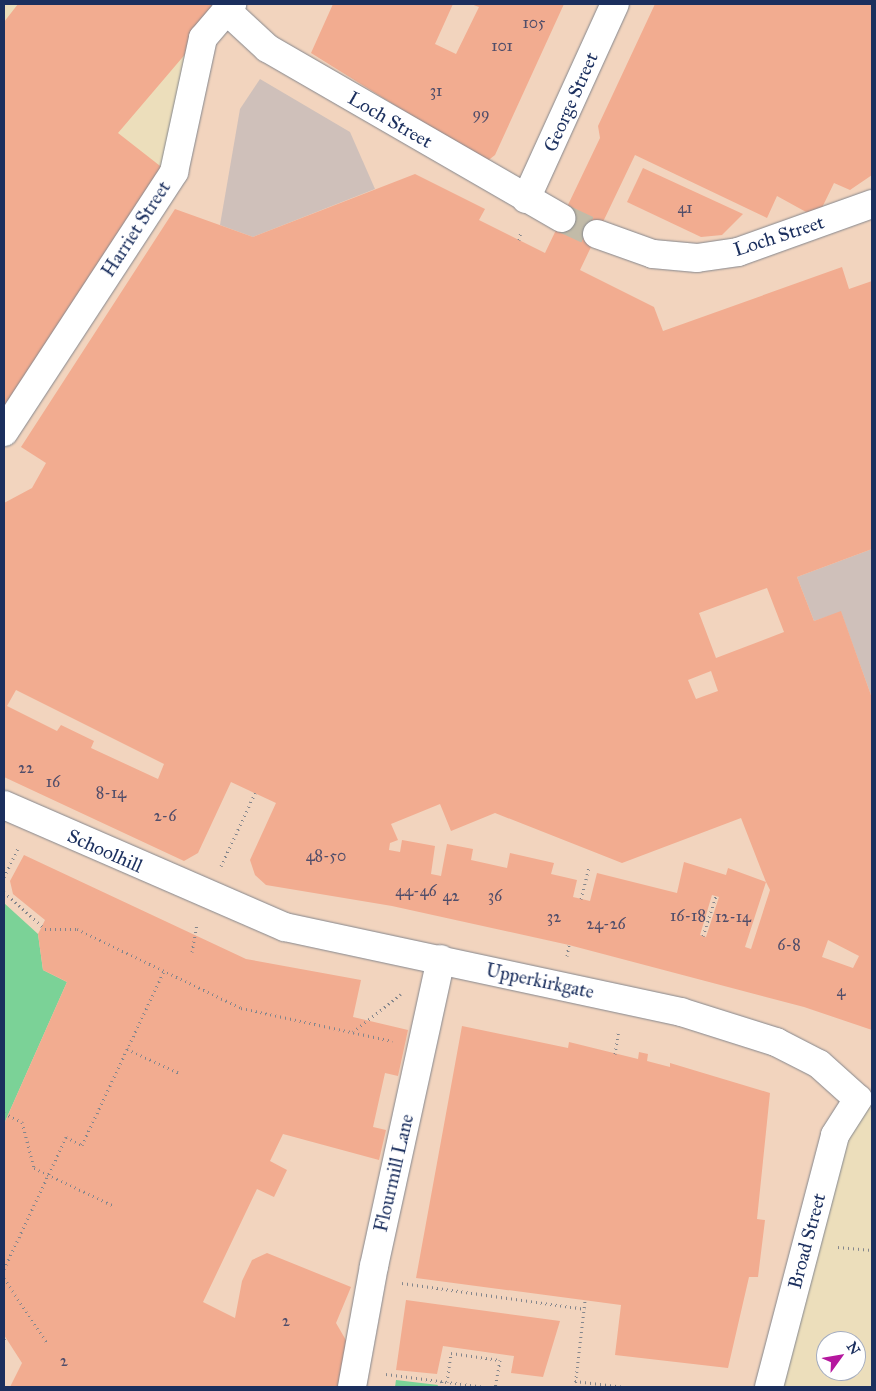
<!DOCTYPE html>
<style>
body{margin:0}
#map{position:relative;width:876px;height:1391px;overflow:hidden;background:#ecdebb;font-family:"IM FELL Great Primer",serif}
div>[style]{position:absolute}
.built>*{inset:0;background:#f2d4be}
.industrial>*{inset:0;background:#cfc0ba}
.green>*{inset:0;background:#7bd297}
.building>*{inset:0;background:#f2ac90}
.street-tunnel>*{height:28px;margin-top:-14px;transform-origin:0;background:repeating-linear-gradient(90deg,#c2bba8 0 28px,transparent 0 42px)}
.path>*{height:3px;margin-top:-1.5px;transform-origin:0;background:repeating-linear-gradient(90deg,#84868c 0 1px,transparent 0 5px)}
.roads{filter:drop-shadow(0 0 1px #84868c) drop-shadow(0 0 1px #84868c)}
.street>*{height:28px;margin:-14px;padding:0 14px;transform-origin:14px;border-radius:14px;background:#fff}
span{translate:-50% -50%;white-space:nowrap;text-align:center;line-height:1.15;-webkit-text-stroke:4.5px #fff;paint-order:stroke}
.number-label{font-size:16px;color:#514e6a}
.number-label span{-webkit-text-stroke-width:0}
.street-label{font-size:19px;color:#1b2f5e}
.frame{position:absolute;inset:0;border:5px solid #1b2f5e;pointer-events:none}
.north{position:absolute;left:816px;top:1331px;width:50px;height:50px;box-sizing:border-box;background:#fff;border:1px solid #a4acbf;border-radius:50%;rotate:58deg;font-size:14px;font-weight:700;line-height:20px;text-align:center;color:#1b2f5e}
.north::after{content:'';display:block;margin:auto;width:18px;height:22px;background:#b5179e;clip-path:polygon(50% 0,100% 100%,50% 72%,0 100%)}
</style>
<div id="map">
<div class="built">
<i style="clip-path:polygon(232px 4px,872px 4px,872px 1092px,858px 1099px,769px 1387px,4px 1387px,4px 432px,174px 172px,199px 63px)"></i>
</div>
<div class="industrial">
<i style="clip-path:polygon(260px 79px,350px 132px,375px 189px,253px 237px,220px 225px,240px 109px)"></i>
<i style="clip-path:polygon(872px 549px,872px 698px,841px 612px,814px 621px,797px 577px)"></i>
</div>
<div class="green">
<i style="clip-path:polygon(4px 903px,38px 934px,43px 970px,67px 982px,4px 1124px)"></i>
<i style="clip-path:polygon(396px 1380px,438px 1385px,437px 1387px,395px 1387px)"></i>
</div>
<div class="building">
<i style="clip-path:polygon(18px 4px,228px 4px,118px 133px,164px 169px,4px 409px,4px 22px)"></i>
<i style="clip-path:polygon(333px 4px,453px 4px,435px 44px,456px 54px,479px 7px,471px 4px,564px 4px,495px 155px,486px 162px,311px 53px)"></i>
<i style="clip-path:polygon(evenodd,655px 4px,872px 4px,872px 175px,850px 190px,834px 183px,817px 218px,777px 196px,767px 218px,635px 155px,580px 270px,654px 307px,663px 331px,842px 267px,849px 289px,872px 281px,872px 549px,797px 577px,814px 621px,841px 611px,872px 698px,872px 1030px,804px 1007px,569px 945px,392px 906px,266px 885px,255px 875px,250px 860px,276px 803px,231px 782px,198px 853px,184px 861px,4px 777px,4px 503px,32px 488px,46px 463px,21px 447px,175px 209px,253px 237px,415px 174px,485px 209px,479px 220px,545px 253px,600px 138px,598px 126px,655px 4px,767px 588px,784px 632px,716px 658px,699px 613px,767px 588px,655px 4px,711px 671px,718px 691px,696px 699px,688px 680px,711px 671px,655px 4px,16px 690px,164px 764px,158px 779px,91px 748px,94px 741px,61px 725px,57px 731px,7px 706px,16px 690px,655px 4px,440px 804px,451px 831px,495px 813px,622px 863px,741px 818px,766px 882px,728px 868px,726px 875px,684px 862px,677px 893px,597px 873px,590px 901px,573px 897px,577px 880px,551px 874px,554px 863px,510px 853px,507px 868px,471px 860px,473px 849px,447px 844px,441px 876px,431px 874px,435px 846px,402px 840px,400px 852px,389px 850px,390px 843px,398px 840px,391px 824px,440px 804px,655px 4px,766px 882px,770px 890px,751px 949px,745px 947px,766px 882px,655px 4px,712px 895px,719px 897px,706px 937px,700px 935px,712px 895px,655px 4px,828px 940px,859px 956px,853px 968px,822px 957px,828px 940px)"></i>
<i style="clip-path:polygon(643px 168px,717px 202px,743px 214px,722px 235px,701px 237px,627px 202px)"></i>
<i style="clip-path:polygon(24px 855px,246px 959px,361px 980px,353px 1017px,408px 1030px,398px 1076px,385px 1073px,373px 1127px,386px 1130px,379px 1160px,283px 1134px,270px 1161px,287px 1170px,274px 1197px,257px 1189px,203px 1302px,235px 1318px,242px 1281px,252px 1260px,267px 1253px,351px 1287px,336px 1323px,347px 1342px,340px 1387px,10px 1387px,22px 1363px,4px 1335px,4px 1124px,67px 982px,43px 970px,38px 934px,45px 920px,13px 894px,10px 881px)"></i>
<i style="clip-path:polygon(462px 1026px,568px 1048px,569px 1042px,638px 1059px,639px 1052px,648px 1054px,647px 1061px,670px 1067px,670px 1063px,770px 1093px,757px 1219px,765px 1220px,758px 1277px,749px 1277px,728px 1368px,615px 1355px,621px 1305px,416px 1278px)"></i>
<i style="clip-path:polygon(406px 1300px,560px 1321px,543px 1377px,511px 1373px,514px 1356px,443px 1346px,437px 1374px,396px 1370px)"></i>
</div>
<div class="street-tunnel">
<i style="left:562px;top:218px;width:38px;rotate:25deg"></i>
</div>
<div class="path">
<i style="left:519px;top:240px;width:9px;rotate:-77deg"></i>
<i style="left:221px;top:866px;width:81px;rotate:-65deg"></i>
<i style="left:4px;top:877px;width:34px;rotate:-64deg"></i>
<i style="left:4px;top:892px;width:55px;rotate:42.1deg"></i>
<i style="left:45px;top:929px;width:32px"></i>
<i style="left:77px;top:929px;width:182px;rotate:25.7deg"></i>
<i style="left:241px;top:1008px;width:155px;rotate:12.3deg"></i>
<i style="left:581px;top:899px;width:32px;rotate:-76deg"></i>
<i style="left:703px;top:936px;width:42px;rotate:-72deg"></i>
<i style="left:192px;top:952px;width:29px;rotate:-80deg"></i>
<i style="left:567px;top:956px;width:11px;rotate:-80deg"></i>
<i style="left:353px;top:1032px;width:61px;rotate:-38.4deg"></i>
<i style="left:127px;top:1049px;width:57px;rotate:24.8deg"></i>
<i style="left:615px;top:1054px;width:24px;rotate:-81deg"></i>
<i style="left:4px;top:1113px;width:20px;rotate:27deg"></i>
<i style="left:22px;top:1122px;width:48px;rotate:75.4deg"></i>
<i style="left:34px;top:1168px;width:89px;rotate:25.4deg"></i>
<i style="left:838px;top:1247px;width:34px;rotate:5deg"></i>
<i style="left:4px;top:1269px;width:146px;rotate:-64.8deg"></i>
<i style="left:66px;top:1137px;width:18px;rotate:27deg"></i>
<i style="left:82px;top:1145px;width:192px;rotate:-64.8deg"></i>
<i style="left:4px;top:1278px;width:78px;rotate:56.5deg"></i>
<i style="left:402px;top:1283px;width:185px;rotate:8.1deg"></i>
<i style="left:4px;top:1339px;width:2px;rotate:-63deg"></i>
<i style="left:386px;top:1374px;width:100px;rotate:7.5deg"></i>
<i style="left:575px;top:1381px;width:50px;rotate:6.8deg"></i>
<i style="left:447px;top:1382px;width:29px;rotate:-82deg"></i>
<i style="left:451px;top:1353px;width:49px;rotate:8.1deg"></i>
<i style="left:500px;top:1360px;width:27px;rotate:100deg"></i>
<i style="left:441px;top:1387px;width:6px;rotate:-81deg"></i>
<i style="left:575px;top:1387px;width:87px;rotate:-83.4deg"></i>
</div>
<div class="roads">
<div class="street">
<i style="left:226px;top:10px;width:56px;rotate:42.8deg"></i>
<i style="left:267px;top:48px;width:340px;rotate:30deg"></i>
<i style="left:526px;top:199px;width:214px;rotate:-65.5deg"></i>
<i style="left:597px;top:234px;width:59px;rotate:19.7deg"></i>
<i style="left:653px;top:254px;width:44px;rotate:5.2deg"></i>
<i style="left:697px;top:258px;width:41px;rotate:-8.3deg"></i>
<i style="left:738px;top:252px;width:142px;rotate:-19.7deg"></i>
<i style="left:4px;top:432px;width:311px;rotate:-56.8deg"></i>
<i style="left:174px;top:172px;width:137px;rotate:-77.8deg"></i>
<i style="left:203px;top:38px;width:45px;rotate:-49.5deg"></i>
<i style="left:4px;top:805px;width:306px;rotate:23.5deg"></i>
<i style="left:285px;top:927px;width:405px;rotate:12.1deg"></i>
<i style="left:681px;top:1012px;width:100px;rotate:17.5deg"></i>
<i style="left:776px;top:1042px;width:48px;rotate:27.1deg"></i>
<i style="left:819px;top:1064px;width:52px;rotate:41.9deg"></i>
<i style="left:352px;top:1387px;width:123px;rotate:-79.7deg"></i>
<i style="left:374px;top:1266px;width:314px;rotate:-77.7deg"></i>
<i style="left:769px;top:1387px;width:260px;rotate:-75.3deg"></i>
<i style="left:835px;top:1135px;width:43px;rotate:-57.4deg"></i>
</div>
</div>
<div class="number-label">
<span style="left:534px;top:23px">105</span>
<span style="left:502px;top:46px">101</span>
<span style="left:436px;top:91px">31</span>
<span style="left:481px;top:114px">99</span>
<span style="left:685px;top:208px">41</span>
<span style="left:26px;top:768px">22</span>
<span style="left:53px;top:782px">16</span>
<span style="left:111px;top:793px">8-14</span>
<span style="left:165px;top:816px">2-6</span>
<span style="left:326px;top:856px">48-50</span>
<span style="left:416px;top:891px">44-46</span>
<span style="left:451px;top:896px">42</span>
<span style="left:495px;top:896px">36</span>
<span style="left:688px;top:916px">16-18</span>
<span style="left:554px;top:917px">32</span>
<span style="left:733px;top:917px">12-14</span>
<span style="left:606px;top:924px">24-26</span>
<span style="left:789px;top:945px">6-8</span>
<span style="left:841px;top:991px">4</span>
<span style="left:286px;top:1321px">2</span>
<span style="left:64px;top:1361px">2</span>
</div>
<div class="street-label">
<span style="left:571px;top:102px;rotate:-66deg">George Street</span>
<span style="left:390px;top:120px;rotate:30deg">Loch Street</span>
<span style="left:136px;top:229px;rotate:-57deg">Harriet Street</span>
<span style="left:779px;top:236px;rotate:-18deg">Loch Street</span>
<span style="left:105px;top:851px;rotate:24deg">Schoolhill</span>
<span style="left:540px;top:981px;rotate:12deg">Upperkirkgate</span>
<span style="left:394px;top:1173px;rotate:-77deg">Flourmill Lane</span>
<span style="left:807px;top:1241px;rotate:-75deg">Broad Street</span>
</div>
<div class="frame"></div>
<div class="north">N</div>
</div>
